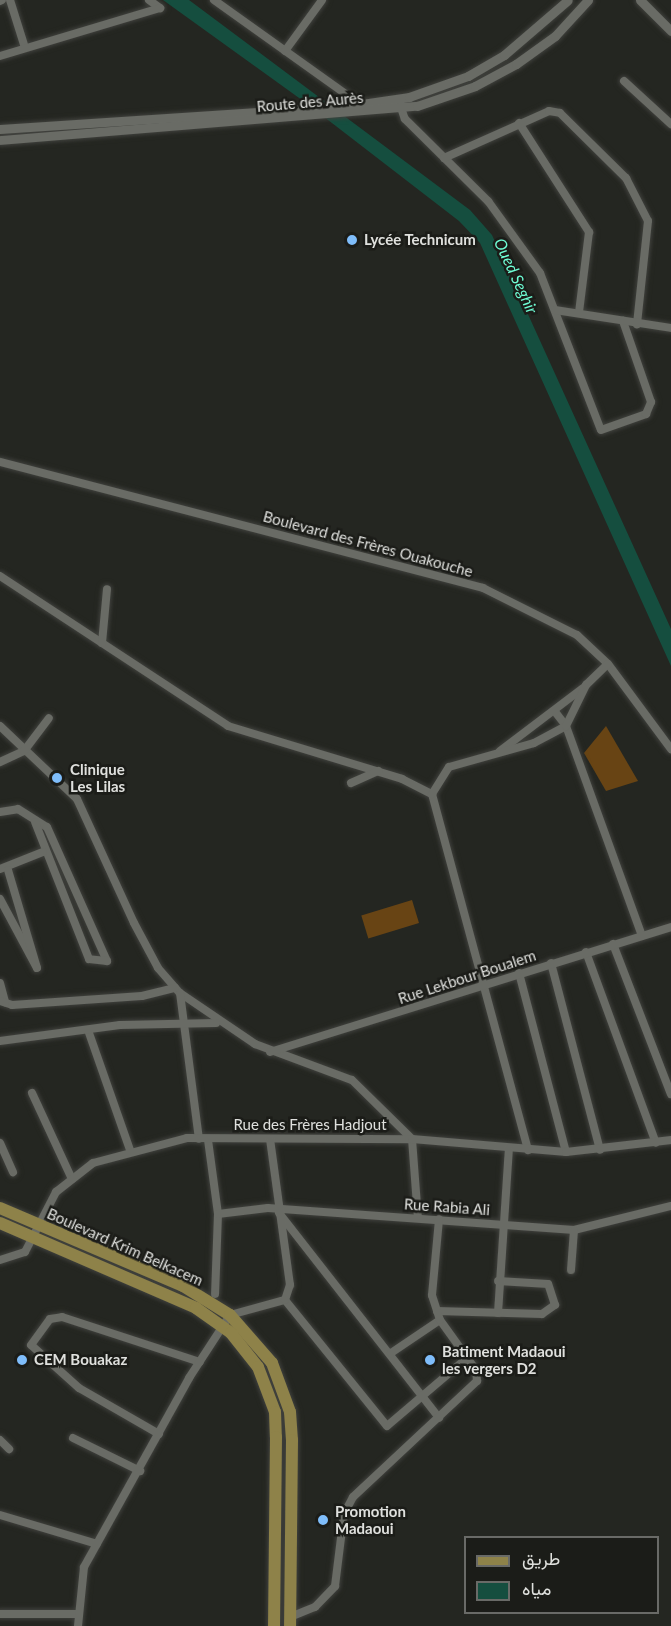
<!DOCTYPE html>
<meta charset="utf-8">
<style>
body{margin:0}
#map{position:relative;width:671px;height:1626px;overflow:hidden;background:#242621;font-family:Lato,Vazirmatn,sans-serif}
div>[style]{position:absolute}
.green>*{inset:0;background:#684414;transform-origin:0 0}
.water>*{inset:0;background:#154e3f}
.roads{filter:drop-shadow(0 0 2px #40413d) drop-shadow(0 0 2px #40413d)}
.minor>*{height:8px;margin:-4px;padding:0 4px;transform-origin:4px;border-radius:4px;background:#696b65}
.tertiary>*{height:9px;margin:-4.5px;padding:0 4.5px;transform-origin:4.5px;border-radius:4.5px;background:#696b65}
.primary>*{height:12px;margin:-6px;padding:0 6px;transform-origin:6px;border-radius:6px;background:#8e8249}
.dots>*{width:16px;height:16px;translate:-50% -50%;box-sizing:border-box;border:3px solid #1b1c18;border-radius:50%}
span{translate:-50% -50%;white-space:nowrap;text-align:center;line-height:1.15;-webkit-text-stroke:5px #1b1c18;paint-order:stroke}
.street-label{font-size:15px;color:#dfe0dd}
.poi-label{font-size:15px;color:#dfe0dd;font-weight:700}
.left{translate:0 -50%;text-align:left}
.water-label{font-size:16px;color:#6ffdd5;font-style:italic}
.legend{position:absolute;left:464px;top:1536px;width:195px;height:78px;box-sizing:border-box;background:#1b1c18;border:2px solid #696a67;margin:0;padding:8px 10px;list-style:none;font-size:18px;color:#dfe0dd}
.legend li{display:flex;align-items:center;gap:12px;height:30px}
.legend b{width:30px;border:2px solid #696a67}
</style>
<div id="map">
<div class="green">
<i style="clip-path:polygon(606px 726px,638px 781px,606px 791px,584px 753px)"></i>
<i style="left:412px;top:900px;width:24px;height:53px;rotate:73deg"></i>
</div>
<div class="water">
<i style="clip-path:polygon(163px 0,189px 0,470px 210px,492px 235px,671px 629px,671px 666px,480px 243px,459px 221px,306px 103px)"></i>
</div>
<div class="roads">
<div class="minor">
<i style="left:10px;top:0;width:50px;rotate:72.6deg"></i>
<i style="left:149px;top:0;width:14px;rotate:36deg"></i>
<i style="left:214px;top:0;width:179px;rotate:35.5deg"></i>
<i style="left:0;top:1px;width:2px;rotate:-27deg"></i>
<i style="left:285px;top:51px;width:63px;rotate:-54deg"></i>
<i style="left:0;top:56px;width:167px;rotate:-16.7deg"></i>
<i style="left:624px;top:81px;width:64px;rotate:42.5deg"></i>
<i style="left:399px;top:102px;width:18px;rotate:71deg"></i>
<i style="left:405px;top:119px;width:117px;rotate:44.7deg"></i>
<i style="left:488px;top:201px;width:89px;rotate:54.2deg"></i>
<i style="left:540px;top:273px;width:168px;rotate:68.8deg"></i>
<i style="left:601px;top:430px;width:48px;rotate:-19.6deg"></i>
<i style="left:646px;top:414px;width:13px;rotate:-67deg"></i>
<i style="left:651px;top:402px;width:86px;rotate:-109.1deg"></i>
<i style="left:519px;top:123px;width:130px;rotate:57.3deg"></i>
<i style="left:589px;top:232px;width:81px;rotate:97.1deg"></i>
<i style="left:444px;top:158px;width:115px;rotate:-24.1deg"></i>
<i style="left:549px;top:111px;width:11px;rotate:10deg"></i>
<i style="left:560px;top:113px;width:93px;rotate:44.6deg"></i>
<i style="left:626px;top:178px;width:48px;rotate:62.9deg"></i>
<i style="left:648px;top:221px;width:104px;rotate:96.1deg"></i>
<i style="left:555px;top:310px;width:117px;rotate:8.8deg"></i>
<i style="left:0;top:462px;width:499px;rotate:14.6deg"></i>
<i style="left:483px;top:588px;width:105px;rotate:26.6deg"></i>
<i style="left:577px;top:635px;width:42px;rotate:43.1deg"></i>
<i style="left:608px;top:664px;width:106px;rotate:53.5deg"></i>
<i style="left:0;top:576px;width:273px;rotate:33.3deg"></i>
<i style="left:228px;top:726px;width:182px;rotate:16.9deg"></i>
<i style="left:402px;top:779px;width:34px;rotate:27deg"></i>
<i style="left:432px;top:794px;width:369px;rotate:74.9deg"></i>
<i style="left:102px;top:643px;width:54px;rotate:-84.7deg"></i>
<i style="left:556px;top:713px;width:16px;rotate:52deg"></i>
<i style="left:566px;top:726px;width:223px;rotate:70.1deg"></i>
<i style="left:0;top:726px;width:106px;rotate:43.5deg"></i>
<i style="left:77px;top:799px;width:136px;rotate:65.3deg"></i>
<i style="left:134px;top:923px;width:51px;rotate:61.9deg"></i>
<i style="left:158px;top:968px;width:33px;rotate:49deg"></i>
<i style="left:180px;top:993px;width:91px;rotate:34.2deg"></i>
<i style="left:255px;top:1044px;width:103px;rotate:20.4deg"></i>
<i style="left:352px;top:1080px;width:84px;rotate:44.5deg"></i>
<i style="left:412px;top:1139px;width:79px;rotate:85.7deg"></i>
<i style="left:500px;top:751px;width:104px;rotate:-37.2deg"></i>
<i style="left:0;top:762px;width:26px;rotate:-25deg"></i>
<i style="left:24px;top:751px;width:41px;rotate:-52.9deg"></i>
<i style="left:351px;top:783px;width:30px;rotate:-24deg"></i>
<i style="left:432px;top:794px;width:32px;rotate:-58deg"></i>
<i style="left:449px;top:767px;width:88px;rotate:-15.8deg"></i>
<i style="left:534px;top:743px;width:36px;rotate:-28deg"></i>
<i style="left:566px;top:726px;width:46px;rotate:-64deg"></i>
<i style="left:586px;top:685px;width:30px;rotate:-44deg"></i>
<i style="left:0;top:812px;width:18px;rotate:-9deg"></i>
<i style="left:18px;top:809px;width:34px;rotate:32deg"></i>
<i style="left:47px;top:827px;width:147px;rotate:65.9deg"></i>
<i style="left:107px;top:961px;width:18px;rotate:-174deg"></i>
<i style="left:89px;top:959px;width:147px;rotate:-111.5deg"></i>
<i style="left:0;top:869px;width:46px;rotate:-21.6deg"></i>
<i style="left:0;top:899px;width:78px;rotate:61.8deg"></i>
<i style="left:37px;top:968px;width:102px;rotate:-106.5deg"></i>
<i style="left:613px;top:944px;width:161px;rotate:68.9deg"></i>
<i style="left:586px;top:952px;width:203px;rotate:69.9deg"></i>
<i style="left:551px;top:963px;width:193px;rotate:75.3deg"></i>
<i style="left:519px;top:973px;width:185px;rotate:75.3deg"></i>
<i style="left:0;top:983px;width:20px;rotate:75deg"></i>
<i style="left:180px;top:993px;width:147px;rotate:82.6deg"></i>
<i style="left:0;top:1001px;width:13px;rotate:18deg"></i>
<i style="left:12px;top:1005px;width:130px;rotate:-4deg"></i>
<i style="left:142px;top:996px;width:34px;rotate:-14deg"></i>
<i style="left:88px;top:1030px;width:127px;rotate:70.7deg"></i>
<i style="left:0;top:1041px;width:121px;rotate:-7.6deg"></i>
<i style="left:120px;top:1025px;width:96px;rotate:-1.2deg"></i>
<i style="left:270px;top:1052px;width:420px;rotate:-17.3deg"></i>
<i style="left:32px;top:1093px;width:95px;rotate:65.1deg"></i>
<i style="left:208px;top:1140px;width:75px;rotate:82.3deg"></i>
<i style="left:218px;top:1214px;width:80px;rotate:92.1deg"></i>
<i style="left:0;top:1143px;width:32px;rotate:66deg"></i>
<i style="left:279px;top:1213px;width:260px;rotate:52deg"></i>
<i style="left:218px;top:1214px;width:50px;rotate:-6.8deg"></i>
<i style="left:268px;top:1208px;width:307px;rotate:4.1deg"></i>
<i style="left:574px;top:1230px;width:100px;rotate:-13.9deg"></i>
<i style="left:0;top:1260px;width:26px;rotate:-18deg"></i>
<i style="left:25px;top:1252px;width:68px;rotate:-62.7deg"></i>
<i style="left:56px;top:1192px;width:47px;rotate:-38.1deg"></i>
<i style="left:93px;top:1163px;width:97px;rotate:-14.9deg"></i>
<i style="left:187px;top:1138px;width:225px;rotate:0.3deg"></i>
<i style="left:412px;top:1139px;width:155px;rotate:4.8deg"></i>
<i style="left:566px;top:1152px;width:106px;rotate:-6.5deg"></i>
<i style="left:571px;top:1270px;width:40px;rotate:-85.7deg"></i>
<i style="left:285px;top:1300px;width:162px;rotate:51deg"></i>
<i style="left:387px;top:1426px;width:105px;rotate:-40.4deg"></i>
<i style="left:437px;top:1311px;width:105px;rotate:1.6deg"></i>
<i style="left:542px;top:1314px;width:16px;rotate:-35deg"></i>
<i style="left:555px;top:1305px;width:22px;rotate:-108deg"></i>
<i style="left:548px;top:1284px;width:50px;rotate:-176.6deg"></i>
<i style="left:498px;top:1313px;width:164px;rotate:-86.2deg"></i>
<i style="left:391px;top:1353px;width:59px;rotate:-34deg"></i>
<i style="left:159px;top:1434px;width:92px;rotate:-150.1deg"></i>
<i style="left:79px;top:1388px;width:64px;rotate:-138.1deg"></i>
<i style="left:31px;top:1345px;width:32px;rotate:-54deg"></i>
<i style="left:50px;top:1319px;width:12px;rotate:-9deg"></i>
<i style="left:62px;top:1317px;width:145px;rotate:18.1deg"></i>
<i style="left:73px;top:1438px;width:75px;rotate:26.2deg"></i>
<i style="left:0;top:1440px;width:13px;rotate:45deg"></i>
<i style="left:0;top:1515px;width:101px;rotate:16.6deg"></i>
<i style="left:0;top:1614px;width:78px"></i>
<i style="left:290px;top:1617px;width:27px;rotate:-22deg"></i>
<i style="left:315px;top:1607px;width:29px;rotate:-46deg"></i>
<i style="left:335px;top:1586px;width:73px;rotate:-82.9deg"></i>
<i style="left:344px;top:1514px;width:19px;rotate:-62deg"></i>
<i style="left:353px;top:1497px;width:170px;rotate:-43.1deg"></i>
<i style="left:477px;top:1381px;width:11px;rotate:-95deg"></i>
<i style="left:476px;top:1370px;width:62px;rotate:-125.8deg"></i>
<i style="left:440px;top:1320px;width:26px;rotate:-108deg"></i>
<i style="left:432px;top:1295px;width:76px;rotate:-84.7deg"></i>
<i style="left:78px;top:1626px;width:59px;rotate:-84.2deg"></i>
<i style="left:84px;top:1567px;width:216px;rotate:-60.9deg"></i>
<i style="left:189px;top:1378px;width:75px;rotate:-56.9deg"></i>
<i style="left:230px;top:1315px;width:57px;rotate:-15.3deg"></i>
<i style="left:285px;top:1300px;width:16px;rotate:-72deg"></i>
<i style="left:290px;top:1285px;width:147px;rotate:-97.8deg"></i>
</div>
<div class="tertiary">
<i style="left:640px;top:0;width:44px;rotate:45deg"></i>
<i style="left:0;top:129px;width:349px;rotate:-3.8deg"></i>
<i style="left:348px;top:106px;width:62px;rotate:-8.4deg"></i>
<i style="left:409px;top:97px;width:63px;rotate:-19.6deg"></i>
<i style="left:468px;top:76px;width:42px;rotate:-30.3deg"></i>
<i style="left:504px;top:55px;width:84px;rotate:-40.7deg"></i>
<i style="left:0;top:140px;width:418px;rotate:-4.7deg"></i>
<i style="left:417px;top:106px;width:61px;rotate:-19deg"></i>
<i style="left:475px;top:86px;width:47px;rotate:-28.2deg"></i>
<i style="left:516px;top:64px;width:48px;rotate:-35.7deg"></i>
<i style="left:555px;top:36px;width:49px;rotate:-47.5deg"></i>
</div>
<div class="primary">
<i style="left:0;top:1208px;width:199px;rotate:23.1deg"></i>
<i style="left:183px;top:1286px;width:55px;rotate:31.7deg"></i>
<i style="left:230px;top:1315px;width:64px;rotate:48.8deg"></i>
<i style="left:272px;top:1363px;width:52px;rotate:69.8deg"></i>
<i style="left:290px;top:1412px;width:28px;rotate:86deg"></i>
<i style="left:292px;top:1440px;width:186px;rotate:90.6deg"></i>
<i style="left:0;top:1223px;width:214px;rotate:23.4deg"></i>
<i style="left:196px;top:1308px;width:43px;rotate:35.5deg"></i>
<i style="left:231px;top:1333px;width:43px;rotate:51.5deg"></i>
<i style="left:258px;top:1367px;width:48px;rotate:69.3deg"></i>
<i style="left:275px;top:1412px;width:25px;rotate:88deg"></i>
<i style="left:276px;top:1437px;width:189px;rotate:90.6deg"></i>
</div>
</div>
<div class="dots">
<i style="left:352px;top:240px;background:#7fbdfa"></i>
<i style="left:57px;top:778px;background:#7fbdfa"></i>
<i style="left:22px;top:1360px;background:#7fbdfa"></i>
<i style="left:430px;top:1360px;background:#7fbdfa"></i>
<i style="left:323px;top:1520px;background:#7fbdfa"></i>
</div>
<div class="street-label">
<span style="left:310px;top:102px;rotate:-5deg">Route des Aurès</span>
<span style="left:368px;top:544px;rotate:15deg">Boulevard des Frères Ouakouche</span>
<span style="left:467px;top:977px;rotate:-18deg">Rue Lekbour Boualem</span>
<span style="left:310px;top:1125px">Rue des Frères Hadjout</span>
<span style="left:447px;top:1207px;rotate:4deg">Rue Rabia Ali</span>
<span style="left:125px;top:1247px;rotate:24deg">Boulevard Krim Belkacem</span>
</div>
<div class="poi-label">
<span class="left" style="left:364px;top:240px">Lycée Technicum</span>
<span class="left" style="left:70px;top:778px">Clinique<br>Les Lilas</span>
<span class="left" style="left:442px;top:1360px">Batiment Madaoui<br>les vergers D2</span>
<span class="left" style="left:34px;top:1360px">CEM Bouakaz</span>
<span class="left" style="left:335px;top:1520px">Promotion<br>Madaoui</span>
</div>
<div class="water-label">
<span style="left:516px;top:276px;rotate:65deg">Oued Seghir</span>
</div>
<ul class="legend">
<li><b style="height:8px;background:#8e8249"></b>طريق</li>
<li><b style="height:16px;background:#154e3f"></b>مياه</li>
</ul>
</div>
